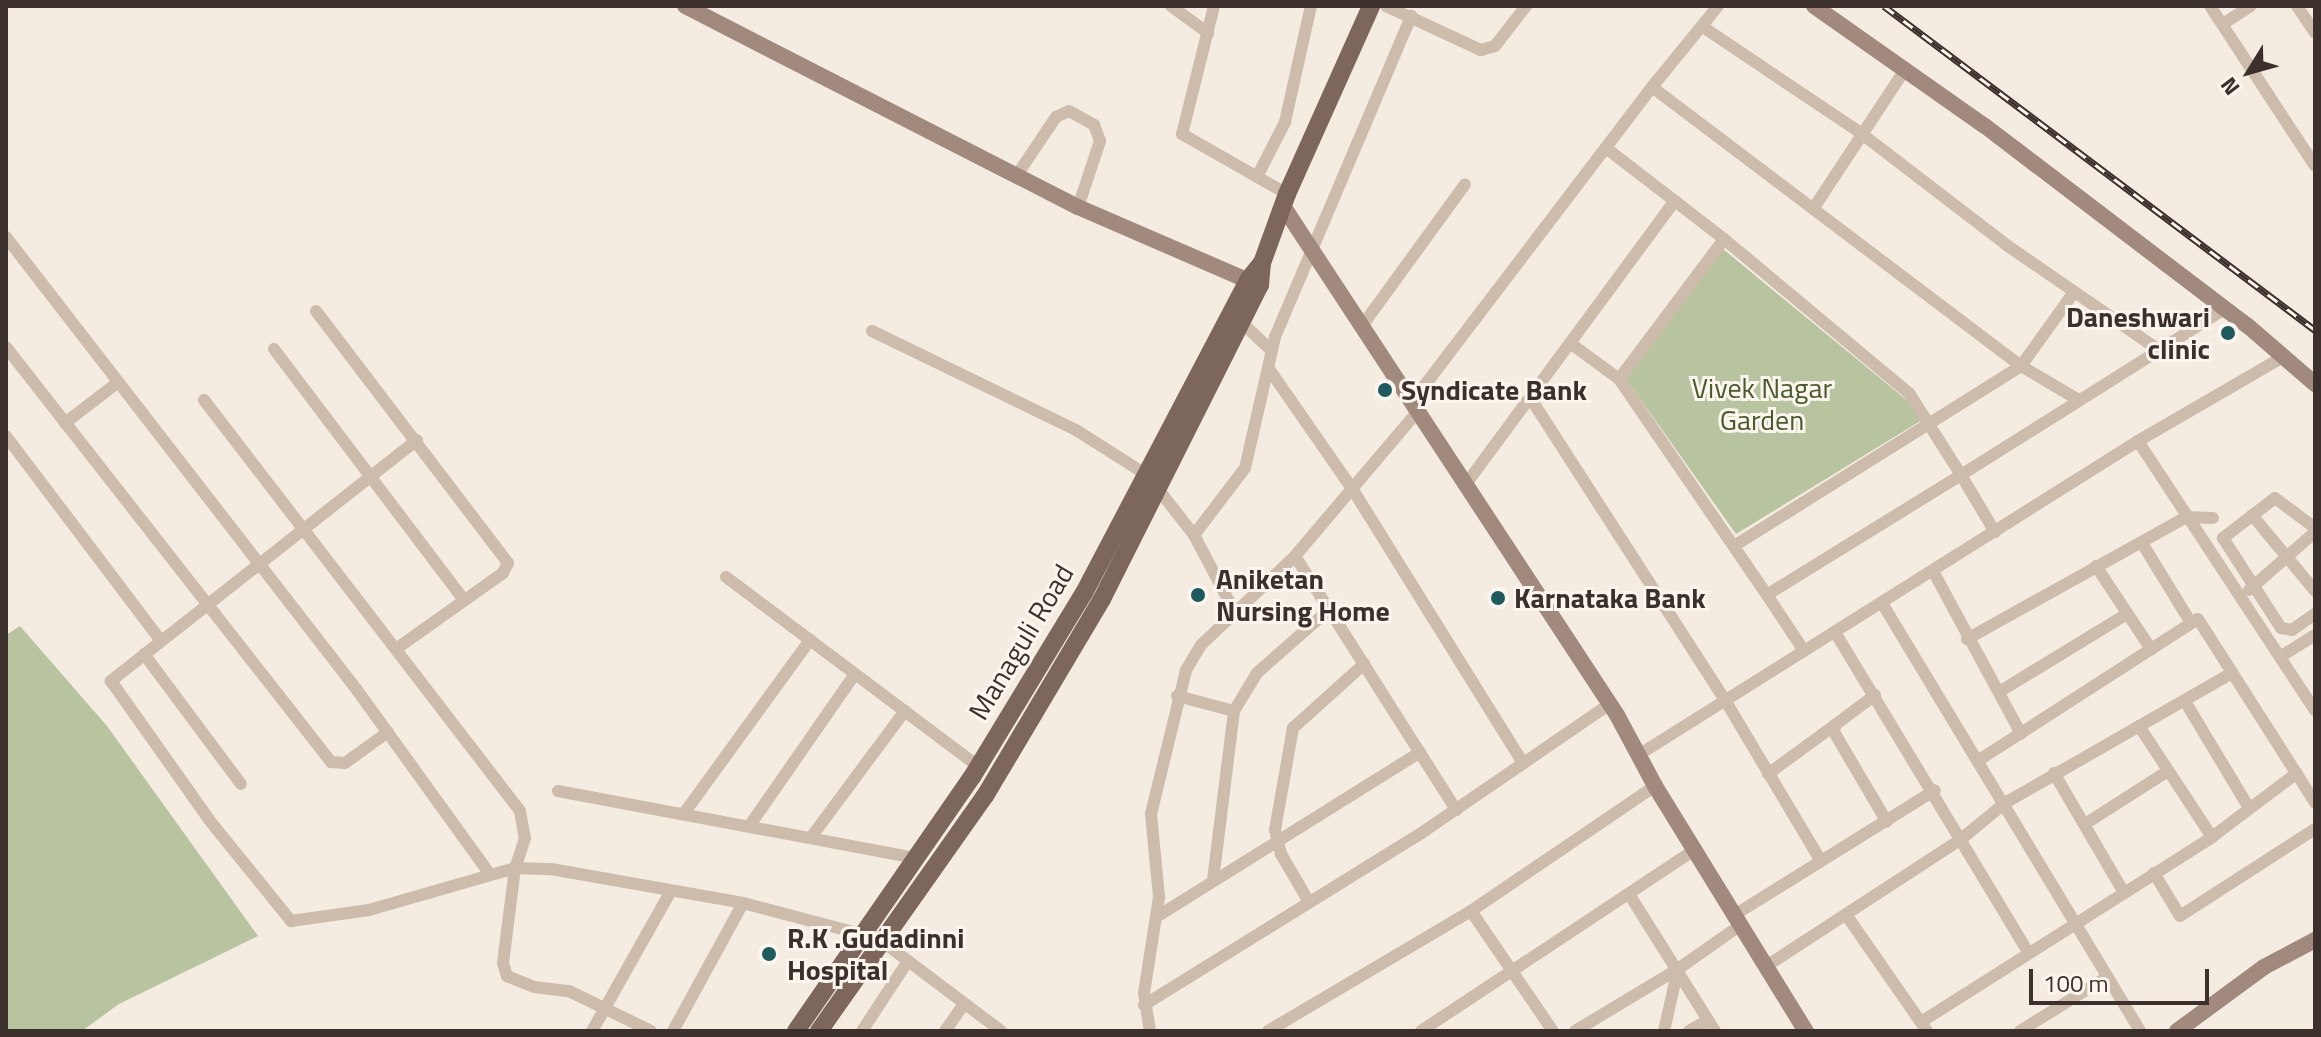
<!DOCTYPE html>
<style>
body{margin:0}
#map{position:relative;width:2321px;height:1037px;overflow:hidden;background:#f4ebe1;font-family:"Titillium Web",sans-serif}
div>[style]{position:absolute}
.green>*{inset:0;background:#b8c4a0}
.street>*{height:12px;margin:-6px;padding:0 6px;transform-origin:6px;border-radius:6px;background:#cdbbac}
.secondary>*{height:16px;margin:-8px;padding:0 8px;transform-origin:8px;border-radius:8px;background:#a18a7d}
.primary>*{height:18px;margin:-9px;padding:0 9px;transform-origin:9px;border-radius:9px;background:#7d675c}
.rail>*{height:7px;margin-top:-3.5px;transform-origin:0;background:repeating-linear-gradient(90deg,#fbf5ee 0 12px,#3b302b 0 24px);box-sizing:border-box;border-block:2px solid #3b302b}
.dots>*{width:22px;height:22px;translate:-50% -50%;box-sizing:border-box;border:4px solid #fbf5ee;border-radius:50%}
span{translate:-50% -50%;white-space:nowrap;text-align:center;line-height:1.15;-webkit-text-stroke:6px #fbf5ee;paint-order:stroke}
.poi-label{font-size:28px;color:#3b302b;font-weight:700}
.right{translate:-100% -50%;text-align:right}
.left{translate:0 -50%;text-align:left}
.park-label{font-size:28px;color:#4a5a2e}
.street-label{font-size:28px;color:#3b302b}
.frame{position:absolute;inset:0;border:8px solid #3b302b;pointer-events:none}
.north{position:absolute;left:2209px;top:32px;width:80px;height:80px;-webkit-text-stroke:6px #fbf5ee;paint-order:stroke;rotate:233deg;font-size:22px;font-weight:700;line-height:32px;text-align:center;color:#3b302b}
.north::after{content:'';display:block;margin:auto;width:28px;height:36px;background:#3b302b;clip-path:polygon(50% 0,100% 100%,50% 72%,0 100%)}
.scale{position:absolute;left:2029px;top:969px;width:180px;height:36px;box-sizing:border-box;border:4px solid #3b302b;border-top:0;padding-left:10px;font-size:24px;line-height:28px;white-space:nowrap;color:#3b302b;-webkit-text-stroke:6px #fbf5ee;paint-order:stroke}
</style>
<div id="map">
<div class="green">
<i style="clip-path:polygon(1723px 249px,1909px 402px,1922px 420px,1736px 534px,1626px 379px)"></i>
<i style="clip-path:polygon(20px 626px,107px 726px,258px 936px,119px 1004px,82px 1031px,6px 1031px,6px 635px)"></i>
</div>
<div class="street">
<i style="left:1171px;top:6px;width:46px;rotate:36.1deg"></i>
<i style="left:1214px;top:6px;width:132px;rotate:104deg"></i>
<i style="left:1182px;top:134px;width:121px;rotate:29.7deg"></i>
<i style="left:1386px;top:6px;width:105px;rotate:24.9deg"></i>
<i style="left:1481px;top:50px;width:15px;rotate:-16deg"></i>
<i style="left:1495px;top:46px;width:51px;rotate:-52.2deg"></i>
<i style="left:1718px;top:6px;width:104px;rotate:129.2deg"></i>
<i style="left:1652px;top:87px;width:463px;rotate:37.1deg"></i>
<i style="left:2021px;top:366px;width:65px;rotate:30.5deg"></i>
<i style="left:2210px;top:6px;width:191px;rotate:56.7deg"></i>
<i style="left:2297px;top:6px;width:32px;rotate:56deg"></i>
<i style="left:2223px;top:24px;width:33px;rotate:-33deg"></i>
<i style="left:1703px;top:27px;width:192px;rotate:33.9deg"></i>
<i style="left:1862px;top:134px;width:184px;rotate:37.5deg"></i>
<i style="left:2008px;top:246px;width:180px;rotate:34.6deg"></i>
<i style="left:1606px;top:148px;width:149px;rotate:37.6deg"></i>
<i style="left:1017px;top:175px;width:70px;rotate:-56.1deg"></i>
<i style="left:1056px;top:117px;width:14px;rotate:-25deg"></i>
<i style="left:1069px;top:111px;width:29px;rotate:29deg"></i>
<i style="left:1094px;top:125px;width:17px;rotate:69deg"></i>
<i style="left:1100px;top:141px;width:70px;rotate:108.4deg"></i>
<i style="left:1257px;top:177px;width:62px;rotate:-63deg"></i>
<i style="left:1285px;top:122px;width:119px;rotate:-77.4deg"></i>
<i style="left:1815px;top:206px;width:162px;rotate:-56.6deg"></i>
<i style="left:6px;top:237px;width:573px;rotate:52.23deg"></i>
<i style="left:357px;top:690px;width:226px;rotate:54.2deg"></i>
<i style="left:316px;top:311px;width:317px;rotate:52.7deg"></i>
<i style="left:508px;top:563px;width:11px;rotate:117deg"></i>
<i style="left:503px;top:573px;width:128px;rotate:144.6deg"></i>
<i style="left:1242px;top:323px;width:40px;rotate:43deg"></i>
<i style="left:1362px;top:326px;width:175px;rotate:-54deg"></i>
<i style="left:872px;top:331px;width:227px;rotate:25.9deg"></i>
<i style="left:1076px;top:430px;width:84px;rotate:32.4deg"></i>
<i style="left:1147px;top:475px;width:76px;rotate:51.9deg"></i>
<i style="left:1194px;top:535px;width:84px;rotate:62.2deg"></i>
<i style="left:1570px;top:343px;width:61px;rotate:36.3deg"></i>
<i style="left:6px;top:347px;width:527px;rotate:51.93deg"></i>
<i style="left:331px;top:762px;width:14px;rotate:4deg"></i>
<i style="left:345px;top:763px;width:53px;rotate:-35.8deg"></i>
<i style="left:274px;top:349px;width:315px;rotate:52.9deg"></i>
<i style="left:1269px;top:369px;width:147px;rotate:55.2deg"></i>
<i style="left:1353px;top:490px;width:322px;rotate:58.1deg"></i>
<i style="left:1531px;top:399px;width:358px;rotate:57.2deg"></i>
<i style="left:1725px;top:700px;width:187px;rotate:59.2deg"></i>
<i style="left:204px;top:400px;width:518px;rotate:52.44deg"></i>
<i style="left:520px;top:811px;width:27px;rotate:80deg"></i>
<i style="left:525px;top:838px;width:32px;rotate:108deg"></i>
<i style="left:515px;top:868px;width:96px;rotate:97.2deg"></i>
<i style="left:503px;top:963px;width:14px;rotate:73deg"></i>
<i style="left:507px;top:976px;width:29px;rotate:22deg"></i>
<i style="left:534px;top:987px;width:35px;rotate:7deg"></i>
<i style="left:569px;top:991px;width:91px;rotate:26deg"></i>
<i style="left:1412px;top:402px;width:396px;rotate:-52.7deg"></i>
<i style="left:65px;top:423px;width:66px;rotate:-37.6deg"></i>
<i style="left:6px;top:436px;width:257px;rotate:52.9deg"></i>
<i style="left:417px;top:440px;width:390px;rotate:141.8deg"></i>
<i style="left:111px;top:681px;width:171px;rotate:54.7deg"></i>
<i style="left:210px;top:821px;width:129px;rotate:51deg"></i>
<i style="left:291px;top:921px;width:79px;rotate:-8deg"></i>
<i style="left:369px;top:910px;width:152px;rotate:-16deg"></i>
<i style="left:515px;top:868px;width:36px;rotate:2deg"></i>
<i style="left:551px;top:869px;width:195px;rotate:10deg"></i>
<i style="left:743px;top:903px;width:122px;rotate:14.7deg"></i>
<i style="left:861px;top:934px;width:23px;rotate:20deg"></i>
<i style="left:883px;top:942px;width:148px;rotate:37deg"></i>
<i style="left:2138px;top:441px;width:322px;rotate:56.7deg"></i>
<i style="left:1466px;top:484px;width:352px;rotate:-53.6deg"></i>
<i style="left:2252px;top:515px;width:99px;rotate:50.3deg"></i>
<i style="left:2315px;top:528px;width:50px;rotate:-143.1deg"></i>
<i style="left:2275px;top:498px;width:66px;rotate:142.4deg"></i>
<i style="left:2223px;top:538px;width:107px;rotate:57.2deg"></i>
<i style="left:2281px;top:628px;width:11px;rotate:10deg"></i>
<i style="left:2292px;top:630px;width:28px;rotate:-35deg"></i>
<i style="left:1995px;top:532px;width:66px;rotate:-120.8deg"></i>
<i style="left:1961px;top:475px;width:312px;rotate:-32.2deg"></i>
<i style="left:1194px;top:535px;width:84px;rotate:-52.7deg"></i>
<i style="left:1245px;top:468px;width:134px;rotate:-77.1deg"></i>
<i style="left:1275px;top:337px;width:349px;rotate:-67deg"></i>
<i style="left:2142px;top:543px;width:94px;rotate:58.5deg"></i>
<i style="left:1734px;top:546px;width:339px;rotate:-32.1deg"></i>
<i style="left:2021px;top:366px;width:91px;rotate:-54.4deg"></i>
<i style="left:1295px;top:556px;width:301px;rotate:57.6deg"></i>
<i style="left:2096px;top:566px;width:100px;rotate:56.5deg"></i>
<i style="left:1933px;top:571px;width:185px;rotate:61.6deg"></i>
<i style="left:726px;top:577px;width:315px;rotate:36.9deg"></i>
<i style="left:2249px;top:590px;width:88px;rotate:-41.3deg"></i>
<i style="left:1767px;top:595px;width:262px;rotate:-124.4deg"></i>
<i style="left:1619px;top:379px;width:175px;rotate:-53.1deg"></i>
<i style="left:1724px;top:239px;width:241px;rotate:39.8deg"></i>
<i style="left:1909px;top:393px;width:97px;rotate:57.6deg"></i>
<i style="left:1961px;top:475px;width:228px;rotate:148.3deg"></i>
<i style="left:1767px;top:595px;width:67px;rotate:56.5deg"></i>
<i style="left:1882px;top:603px;width:500px;rotate:58.9deg"></i>
<i style="left:1835px;top:632px;width:374px;rotate:58.9deg"></i>
<i style="left:1967px;top:639px;width:251px;rotate:-29.1deg"></i>
<i style="left:2186px;top:517px;width:27px;rotate:2deg"></i>
<i style="left:144px;top:654px;width:162px;rotate:53.3deg"></i>
<i style="left:2280px;top:657px;width:41px;rotate:-32.2deg"></i>
<i style="left:1999px;top:692px;width:150px;rotate:-31.4deg"></i>
<i style="left:1875px;top:695px;width:50px;rotate:143.1deg"></i>
<i style="left:1835px;top:725px;width:7px;rotate:98deg"></i>
<i style="left:1834px;top:732px;width:104px;rotate:59.5deg"></i>
<i style="left:1177px;top:696px;width:59px;rotate:14.7deg"></i>
<i style="left:2186px;top:703px;width:120px;rotate:59deg"></i>
<i style="left:2139px;top:726px;width:133px;rotate:56.7deg"></i>
<i style="left:1640px;top:754px;width:588px;rotate:-32.15deg"></i>
<i style="left:2138px;top:441px;width:168px;rotate:-30.1deg"></i>
<i style="left:1979px;top:760px;width:260px;rotate:-32.8deg"></i>
<i style="left:2198px;top:619px;width:218px;rotate:57.5deg"></i>
<i style="left:2054px;top:773px;width:137px;rotate:59.7deg"></i>
<i style="left:1768px;top:774px;width:83px;rotate:-36.2deg"></i>
<i style="left:558px;top:791px;width:363px;rotate:10.6deg"></i>
<i style="left:685px;top:812px;width:213px;rotate:-54deg"></i>
<i style="left:2085px;top:824px;width:98px;rotate:-32.6deg"></i>
<i style="left:750px;top:825px;width:184px;rotate:-55.2deg"></i>
<i style="left:812px;top:836px;width:156px;rotate:-53.4deg"></i>
<i style="left:2154px;top:873px;width:50px;rotate:58.8deg"></i>
<i style="left:2180px;top:916px;width:161px;rotate:-32.8deg"></i>
<i style="left:1213px;top:880px;width:170px;rotate:-82.9deg"></i>
<i style="left:1234px;top:711px;width:44px;rotate:-58.8deg"></i>
<i style="left:1257px;top:673px;width:98px;rotate:-41.3deg"></i>
<i style="left:1629px;top:894px;width:162px;rotate:57.9deg"></i>
<i style="left:1309px;top:902px;width:56px;rotate:-120.3deg"></i>
<i style="left:1281px;top:854px;width:25px;rotate:-104deg"></i>
<i style="left:1275px;top:830px;width:104px;rotate:-80deg"></i>
<i style="left:1293px;top:728px;width:96px;rotate:-42deg"></i>
<i style="left:1471px;top:911px;width:145px;rotate:55.7deg"></i>
<i style="left:1736px;top:914px;width:234px;rotate:-31.9deg"></i>
<i style="left:1158px;top:916px;width:309px;rotate:-32deg"></i>
<i style="left:1847px;top:916px;width:140px;rotate:55.2deg"></i>
<i style="left:1768px;top:965px;width:229px;rotate:-33.1deg"></i>
<i style="left:1960px;top:840px;width:58px;rotate:-39.4deg"></i>
<i style="left:2005px;top:803px;width:262px;rotate:-29.8deg"></i>
<i style="left:1144px;top:1005px;width:321px;rotate:-31.8deg"></i>
<i style="left:1417px;top:836px;width:234px;rotate:-34.4deg"></i>
<i style="left:1921px;top:1022px;width:345px;rotate:-32.4deg"></i>
<i style="left:2212px;top:837px;width:106px;rotate:-37deg"></i>
<i style="left:592px;top:1031px;width:161px;rotate:-60.6deg"></i>
<i style="left:673px;top:1031px;width:146px;rotate:-61.3deg"></i>
<i style="left:862px;top:1031px;width:84px;rotate:-56.7deg"></i>
<i style="left:945px;top:1031px;width:33px;rotate:-55deg"></i>
<i style="left:1150px;top:1031px;width:38px;rotate:-99deg"></i>
<i style="left:1144px;top:993px;width:97px;rotate:-81.1deg"></i>
<i style="left:1159px;top:897px;width:83px;rotate:-95.5deg"></i>
<i style="left:1151px;top:814px;width:148px;rotate:-76.3deg"></i>
<i style="left:1186px;top:670px;width:29px;rotate:-59deg"></i>
<i style="left:1201px;top:645px;width:129px;rotate:-43.4deg"></i>
<i style="left:1295px;top:556px;width:190px;rotate:-49.7deg"></i>
<i style="left:1268px;top:1031px;width:236px;rotate:-30.6deg"></i>
<i style="left:1471px;top:911px;width:222px;rotate:-34.2deg"></i>
<i style="left:1421px;top:1031px;width:330px;rotate:-33.5deg"></i>
<i style="left:1575px;top:1031px;width:120px;rotate:-31deg"></i>
<i style="left:1664px;top:1031px;width:64px;rotate:-77.3deg"></i>
<i style="left:1678px;top:969px;width:78px;rotate:-35.1deg"></i>
<i style="left:1689px;top:1031px;width:22px;rotate:-30deg"></i>
<i style="left:2020px;top:1031px;width:102px;rotate:-31.8deg"></i>
</div>
<div class="secondary">
<i style="left:685px;top:6px;width:441px;rotate:27.1deg"></i>
<i style="left:1078px;top:207px;width:196px;rotate:23.4deg"></i>
<i style="left:1814px;top:6px;width:209px;rotate:35.1deg"></i>
<i style="left:1985px;top:126px;width:330px;rotate:37.3deg"></i>
<i style="left:2248px;top:326px;width:89px;rotate:40.9deg"></i>
<i style="left:1283px;top:206px;width:609px;rotate:56.73deg"></i>
<i style="left:1617px;top:715px;width:81px;rotate:61.8deg"></i>
<i style="left:1655px;top:786px;width:288px;rotate:58.4deg"></i>
<i style="left:2177px;top:1031px;width:108px;rotate:-36.3deg"></i>
<i style="left:2264px;top:967px;width:58px;rotate:-27.9deg"></i>
</div>
<div class="primary">
<i style="left:796px;top:1031px;width:309px;rotate:-55.3deg"></i>
<i style="left:972px;top:777px;width:215px;rotate:-58.7deg"></i>
<i style="left:1084px;top:593px;width:353px;rotate:-62.3deg"></i>
<i style="left:1248px;top:280px;width:22px;rotate:-51deg"></i>
<i style="left:819px;top:1031px;width:288px;rotate:-54.8deg"></i>
<i style="left:985px;top:796px;width:229px;rotate:-59.3deg"></i>
<i style="left:1102px;top:599px;width:352px;rotate:-63.3deg"></i>
<i style="left:1260px;top:285px;width:22px;rotate:-85deg"></i>
<i style="left:1262px;top:263px;width:73px;rotate:-70.1deg"></i>
<i style="left:1287px;top:194px;width:206px;rotate:-65.9deg"></i>
</div>
<div class="rail">
<i style="left:1884px;top:6px;width:539px;rotate:36.93deg"></i>
</div>
<div class="dots">
<i style="left:2228px;top:333px;background:#1f5a5e"></i>
<i style="left:1385px;top:390px;background:#1f5a5e"></i>
<i style="left:1198px;top:595px;background:#1f5a5e"></i>
<i style="left:1498px;top:598px;background:#1f5a5e"></i>
<i style="left:769px;top:954px;background:#1f5a5e"></i>
</div>
<div class="poi-label">
<span class="right" style="left:2210px;top:333px">Daneshwari<br>clinic</span>
<span class="left" style="left:1401px;top:390px">Syndicate Bank</span>
<span class="left" style="left:1216px;top:595px">Aniketan<br>Nursing Home</span>
<span class="left" style="left:1514px;top:598px">Karnataka Bank</span>
<span class="left" style="left:787px;top:954px">R.K .Gudadinni<br>Hospital</span>
</div>
<div class="park-label">
<span style="left:1762px;top:404px">Vivek Nagar<br>Garden</span>
</div>
<div class="street-label">
<span style="left:1021px;top:642px;rotate:-59deg">Managuli Road</span>
</div>
<div class="frame"></div>
<div class="north">N</div>
<div class="scale">100 m</div>
</div>
